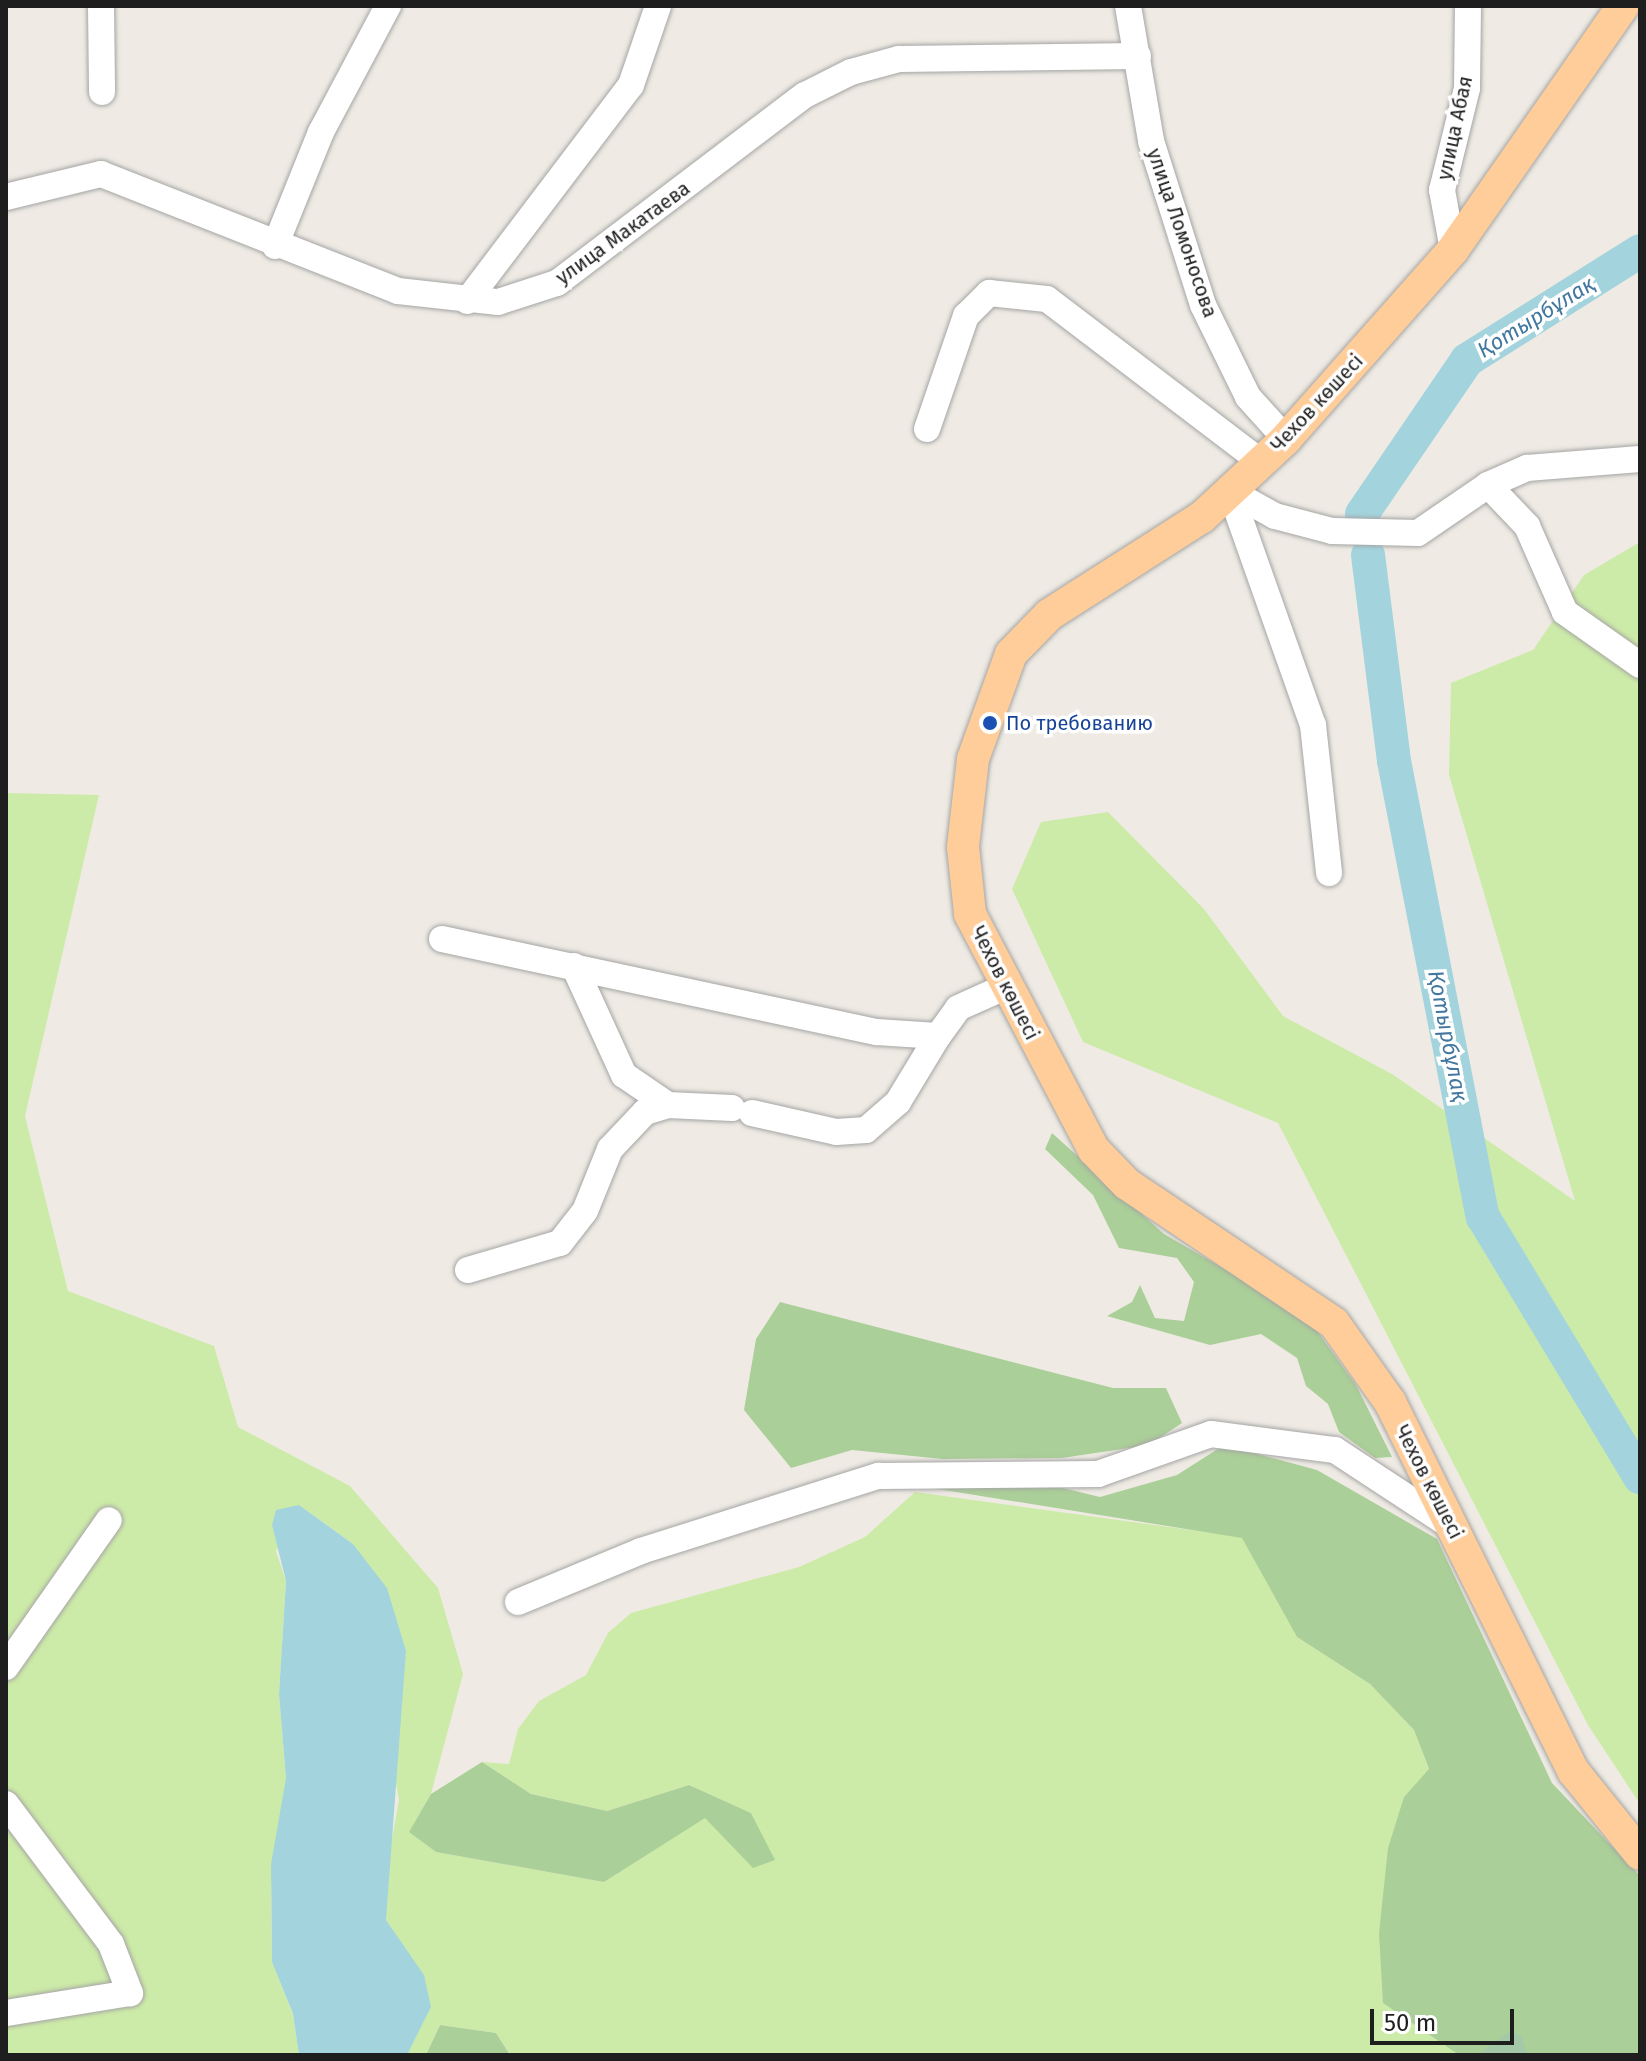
<!DOCTYPE html>
<meta charset="utf-8">
<style>
body{margin:0}
#map{position:relative;width:1646px;height:2061px;overflow:hidden;background:#efebe4;font-family:"Fira Sans",sans-serif}
div>[style]{position:absolute}
.grass>*{inset:0;background:#cdeba8}
.forest>*{inset:0;background:#abcf98}
.cemetery>*{inset:0;background:#a4c9a8}
.water>*{inset:0;background:#a3d4de}
.river>*{height:34px;margin:-17px;padding:0 17px;transform-origin:17px;border-radius:17px;background:#a3d4de}
.roads{filter:drop-shadow(0 0 2px #a5a5a5) drop-shadow(0 0 2px #a5a5a5)}
.minor>*{height:26px;margin:-13px;padding:0 13px;transform-origin:13px;border-radius:13px;background:#fff}
.major>*{height:32px;margin:-16px;padding:0 16px;transform-origin:16px;border-radius:16px;background:#fecd9a}
.dots>*{width:22px;height:22px;translate:-50% -50%;box-sizing:border-box;border:4px solid #fff;border-radius:50%}
span{translate:-50% -50%;white-space:nowrap;text-align:center;line-height:1.15;-webkit-text-stroke:7px #fff;paint-order:stroke}
.street-label{font-size:20px;color:#1e1e1e}
.transit-label{font-size:20px;color:#164399}
.left{translate:0 -50%;text-align:left}
.water-label{font-size:22px;color:#4277a0;font-style:italic}
.frame{position:absolute;inset:0;border:8px solid #1e1e1e;pointer-events:none}
.scale{position:absolute;left:1370px;top:2009px;width:144px;height:36px;box-sizing:border-box;border:4px solid #1e1e1e;border-top:0;padding-left:10px;font-size:24px;line-height:28px;white-space:nowrap;color:#1e1e1e;-webkit-text-stroke:6px #fff;paint-order:stroke}
</style>
<div id="map">
<div class="grass">
<i style="clip-path:polygon(1640px 542px,1640px 1804px,1588px 1725px,1278px 1123px,1083px 1042px,1012px 889px,1041px 822px,1108px 812px,1204px 909px,1283px 1016px,1392px 1074px,1575px 1201px,1449px 775px,1451px 683px,1533px 650px,1584px 575px)"></i>
<i style="clip-path:polygon(6px 793px,99px 795px,25px 1116px,68px 1291px,214px 1346px,238px 1427px,350px 1486px,438px 1588px,463px 1674px,431px 1794px,410px 1831px,436px 1852px,604px 1882px,705px 1817px,753px 1867px,774px 1860px,751px 1813px,689px 1785px,607px 1811px,531px 1794px,482px 1762px,509px 1764px,518px 1729px,539px 1701px,586px 1675px,608px 1633px,631px 1613px,799px 1567px,865px 1537px,915px 1492px,1242px 1537px,1297px 1637px,1370px 1684px,1414px 1730px,1429px 1770px,1404px 1797px,1383px 2002px,1459px 2055px,510px 2055px,496px 2033px,440px 2025px,426px 2055px,407px 2055px,403px 1946px,386px 1920px,384px 1883px,399px 1800px,353px 1544px,299px 1505px,276px 1551px,286px 1581px,279px 1694px,286px 1778px,271px 1888px,272px 1962px,293px 2015px,299px 2055px,6px 2055px)"></i>
</div>
<div class="forest">
<i style="clip-path:polygon(1052px 1133px,1164px 1234px,1307px 1317px,1356px 1385px,1392px 1457px,1375px 1458px,1339px 1432px,1328px 1404px,1306px 1386px,1297px 1358px,1261px 1334px,1210px 1345px,1107px 1316px,1132px 1302px,1140px 1285px,1155px 1318px,1184px 1321px,1194px 1282px,1177px 1258px,1119px 1248px,1093px 1195px,1045px 1149px)"></i>
<i style="clip-path:polygon(780px 1302px,1113px 1388px,1166px 1388px,1182px 1423px,1149px 1445px,1062px 1458px,943px 1459px,852px 1450px,791px 1468px,744px 1410px,756px 1339px)"></i>
<i style="clip-path:polygon(1224px 1445px,1317px 1470px,1437px 1539px,1552px 1783px,1640px 1876px,1640px 2055px,1459px 2055px,1383px 2003px,1379px 1933px,1388px 1848px,1404px 1797px,1429px 1769px,1414px 1730px,1370px 1684px,1297px 1637px,1242px 1538px,913px 1485px,1055px 1486px,1100px 1497px,1177px 1475px)"></i>
<i style="clip-path:polygon(482px 1762px,531px 1794px,607px 1811px,689px 1785px,751px 1813px,775px 1860px,753px 1868px,705px 1818px,604px 1882px,436px 1852px,409px 1832px,431px 1794px)"></i>
<i style="clip-path:polygon(440px 2025px,496px 2033px,510px 2055px,426px 2055px)"></i>
</div>
<div class="cemetery">
<i style="clip-path:polygon(1510px 2031px,1521px 2036px,1527px 2055px,1477px 2055px)"></i>
</div>
<div class="water">
<i style="clip-path:polygon(299px 1505px,353px 1544px,387px 1588px,406px 1651px,386px 1920px,424px 1975px,431px 2007px,407px 2055px,299px 2055px,293px 2014px,272px 1962px,271px 1864px,286px 1778px,279px 1694px,286px 1581px,272px 1525px,276px 1510px)"></i>
</div>
<div class="river">
<i style="left:1362px;top:514px;width:186px;rotate:-55.7deg"></i>
<i style="left:1467px;top:360px;width:204px;rotate:-32.2deg"></i>
<i style="left:1368px;top:555px;width:208px;rotate:82.8deg"></i>
<i style="left:1394px;top:761px;width:465px;rotate:79deg"></i>
<i style="left:1483px;top:1217px;width:304px;rotate:58.9deg"></i>
</div>
<div class="roads">
<div class="minor">
<i style="left:101px;top:6px;width:86px;rotate:89.3deg"></i>
<i style="left:1128px;top:6px;width:137px;rotate:80.3deg"></i>
<i style="left:1151px;top:141px;width:172px;rotate:72.4deg"></i>
<i style="left:1203px;top:305px;width:102px;rotate:63.9deg"></i>
<i style="left:1248px;top:397px;width:57px;rotate:47.9deg"></i>
<i style="left:6px;top:197px;width:98px;rotate:-13.6deg"></i>
<i style="left:101px;top:174px;width:319px;rotate:21.5deg"></i>
<i style="left:398px;top:291px;width:101px;rotate:6.3deg"></i>
<i style="left:498px;top:302px;width:62px;rotate:-17.9deg"></i>
<i style="left:557px;top:283px;width:311px;rotate:-37.2deg"></i>
<i style="left:805px;top:95px;width:51px;rotate:-26.6deg"></i>
<i style="left:851px;top:72px;width:50px;rotate:-15.2deg"></i>
<i style="left:899px;top:59px;width:239px;rotate:-0.7deg"></i>
<i style="left:275px;top:246px;width:123px;rotate:-68deg"></i>
<i style="left:321px;top:132px;width:143px;rotate:-62deg"></i>
<i style="left:1453px;top:250px;width:61px;rotate:-100.4deg"></i>
<i style="left:1442px;top:190px;width:105px;rotate:-76.2deg"></i>
<i style="left:1467px;top:88px;width:82px;rotate:-89.3deg"></i>
<i style="left:467px;top:301px;width:271px;rotate:-52.8deg"></i>
<i style="left:631px;top:85px;width:83px;rotate:-71.1deg"></i>
<i style="left:927px;top:429px;width:120px;rotate:-71deg"></i>
<i style="left:966px;top:316px;width:33px;rotate:-45deg"></i>
<i style="left:989px;top:293px;width:58px;rotate:5.9deg"></i>
<i style="left:1047px;top:299px;width:269px;rotate:37.3deg"></i>
<i style="left:1488px;top:485px;width:57px;rotate:46.4deg"></i>
<i style="left:1527px;top:526px;width:94px;rotate:66.2deg"></i>
<i style="left:1565px;top:612px;width:92px;rotate:35.2deg"></i>
<i style="left:1230px;top:491px;width:51px;rotate:29.1deg"></i>
<i style="left:1275px;top:516px;width:59px;rotate:14.7deg"></i>
<i style="left:1332px;top:531px;width:86px;rotate:1.3deg"></i>
<i style="left:1418px;top:533px;width:85px;rotate:-34.4deg"></i>
<i style="left:1488px;top:485px;width:43px;rotate:-23.6deg"></i>
<i style="left:1527px;top:468px;width:113px;rotate:-4.6deg"></i>
<i style="left:1230px;top:491px;width:248px;rotate:70.5deg"></i>
<i style="left:1313px;top:725px;width:149px;rotate:83.8deg"></i>
<i style="left:442px;top:939px;width:445px;rotate:12.1deg"></i>
<i style="left:877px;top:1032px;width:61px;rotate:3.8deg"></i>
<i style="left:938px;top:1036px;width:34px;rotate:-54deg"></i>
<i style="left:958px;top:1008px;width:51px;rotate:-24.1deg"></i>
<i style="left:574px;top:966px;width:120px;rotate:65.4deg"></i>
<i style="left:624px;top:1075px;width:53px;rotate:34.3deg"></i>
<i style="left:752px;top:1113px;width:86px;rotate:12.7deg"></i>
<i style="left:836px;top:1132px;width:30px;rotate:-4deg"></i>
<i style="left:866px;top:1130px;width:43px;rotate:-41.2deg"></i>
<i style="left:898px;top:1102px;width:77px;rotate:-58.8deg"></i>
<i style="left:585px;top:1211px;width:67px;rotate:-68deg"></i>
<i style="left:610px;top:1149px;width:51px;rotate:-46.6deg"></i>
<i style="left:645px;top:1112px;width:24px;rotate:-17deg"></i>
<i style="left:668px;top:1105px;width:64px;rotate:2.7deg"></i>
<i style="left:468px;top:1270px;width:96px;rotate:-16.4deg"></i>
<i style="left:560px;top:1243px;width:37px;rotate:-52deg"></i>
<i style="left:518px;top:1602px;width:133px;rotate:-22.5deg"></i>
<i style="left:641px;top:1551px;width:249px;rotate:-17.6deg"></i>
<i style="left:878px;top:1476px;width:220px;rotate:-0.5deg"></i>
<i style="left:1098px;top:1474px;width:120px;rotate:-19.5deg"></i>
<i style="left:1211px;top:1434px;width:125px;rotate:7.4deg"></i>
<i style="left:1335px;top:1450px;width:140px;rotate:33.3deg"></i>
<i style="left:6px;top:1667px;width:179px;rotate:-55deg"></i>
<i style="left:6px;top:1804px;width:175px;rotate:53.1deg"></i>
<i style="left:111px;top:1944px;width:53px;rotate:68.8deg"></i>
<i style="left:130px;top:1993px;width:126px;rotate:170.8deg"></i>
</div>
<div class="major">
<i style="left:1623px;top:6px;width:297px;rotate:124.9deg"></i>
<i style="left:1453px;top:250px;width:252px;rotate:131.5deg"></i>
<i style="left:1286px;top:439px;width:115px;rotate:137.1deg"></i>
<i style="left:1202px;top:517px;width:182px;rotate:147.4deg"></i>
<i style="left:1049px;top:615px;width:54px;rotate:134.3deg"></i>
<i style="left:1011px;top:654px;width:112px;rotate:109.9deg"></i>
<i style="left:973px;top:759px;width:89px;rotate:96.5deg"></i>
<i style="left:963px;top:847px;width:67px;rotate:84deg"></i>
<i style="left:970px;top:914px;width:267px;rotate:62.3deg"></i>
<i style="left:1094px;top:1150px;width:47px;rotate:45.9deg"></i>
<i style="left:1127px;top:1184px;width:249px;rotate:33.9deg"></i>
<i style="left:1334px;top:1323px;width:97px;rotate:54.7deg"></i>
<i style="left:1390px;top:1402px;width:413px;rotate:63.6deg"></i>
<i style="left:1574px;top:1772px;width:105px;rotate:51.2deg"></i>
</div>
</div>
<div class="dots">
<i style="left:990px;top:723px;background:#1a4fb4"></i>
</div>
<div class="street-label">
<span style="left:1455px;top:128px;rotate:-78deg">улица Абая</span>
<span style="left:623px;top:233px;rotate:-36deg">улица Макатаева</span>
<span style="left:1182px;top:233px;rotate:71deg">улица Ломоносова</span>
<span style="left:1317px;top:403px;rotate:-47deg">Чехов көшесі</span>
<span style="left:1005px;top:983px;rotate:63deg">Чехов көшесі</span>
<span style="left:1429px;top:1482px;rotate:63deg">Чехов көшесі</span>
</div>
<div class="transit-label">
<span class="left" style="left:1006px;top:723px">По требованию</span>
</div>
<div class="water-label">
<span style="left:1536px;top:317px;rotate:-32deg">Қотырбұлақ</span>
<span style="left:1448px;top:1036px;rotate:79deg">Қотырбұлақ</span>
</div>
<div class="frame"></div>
<div class="scale">50 m</div>
</div>
